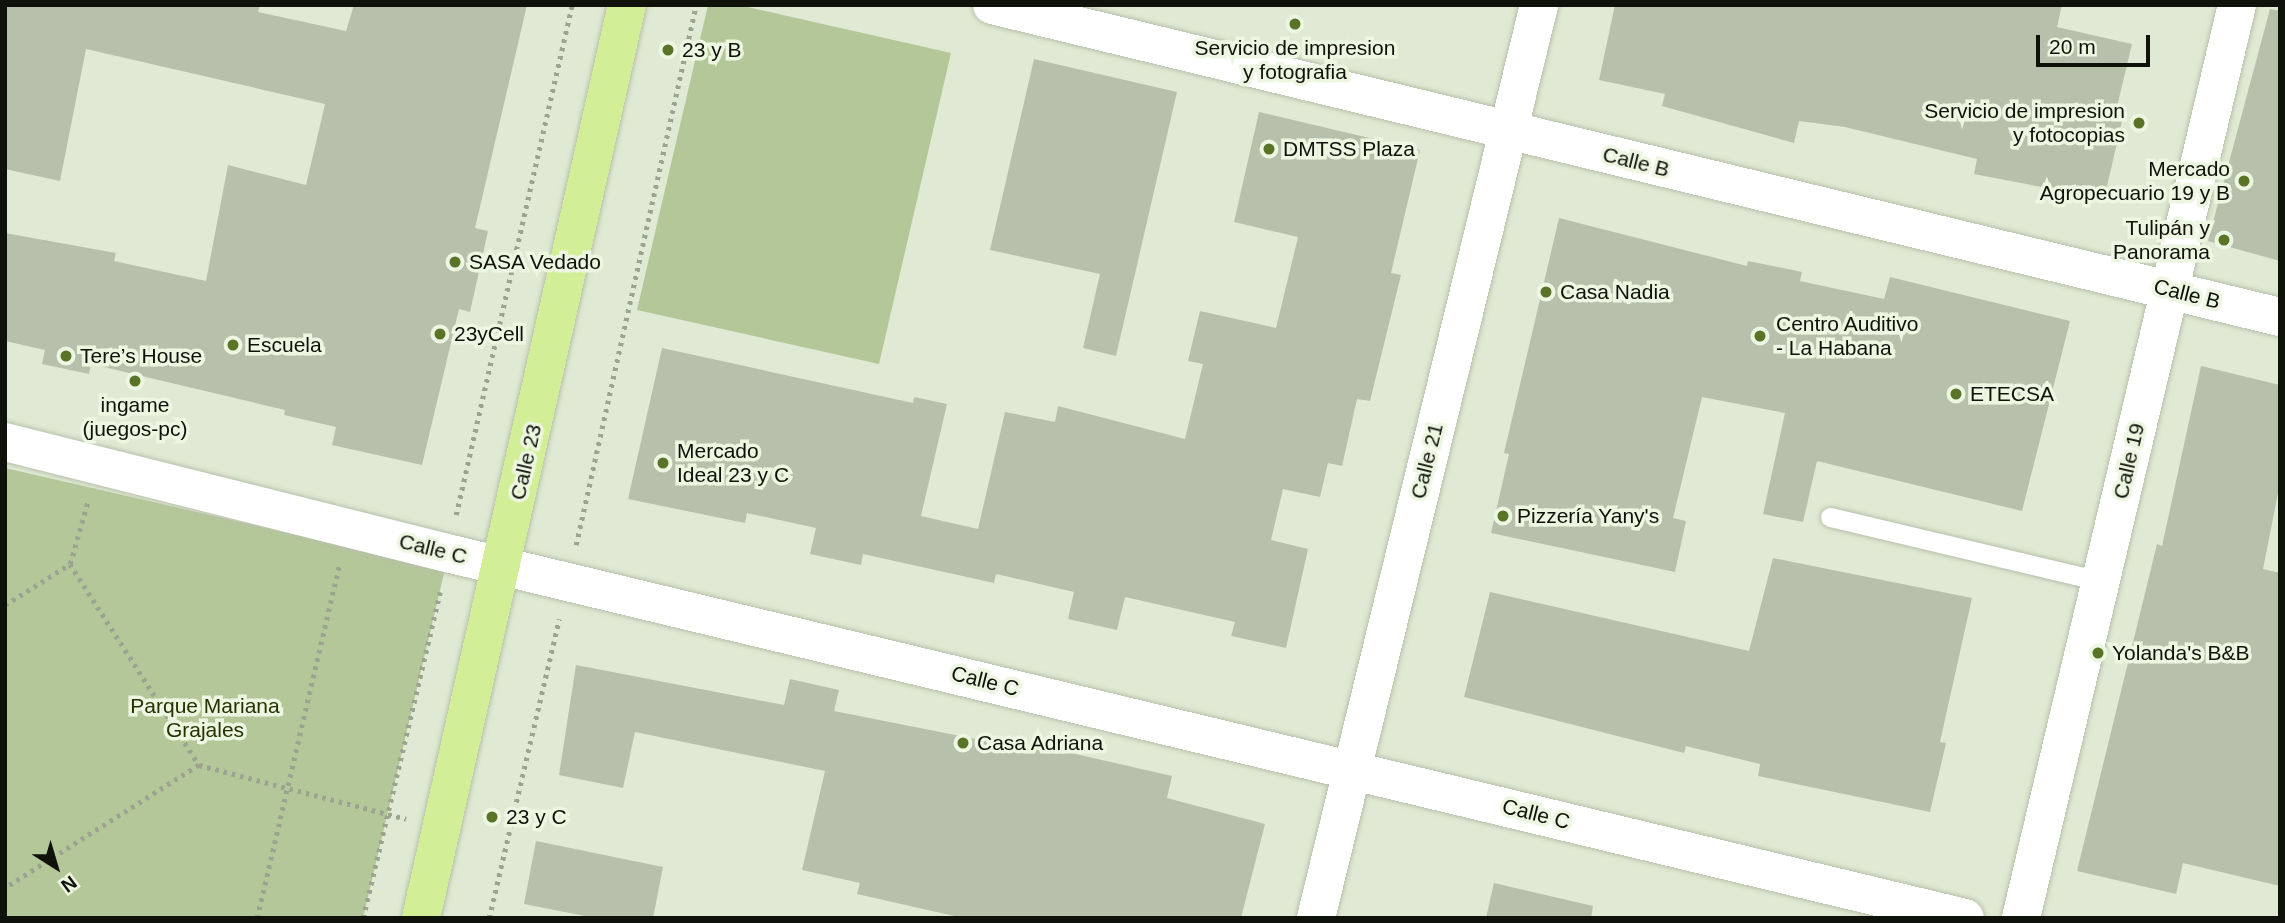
<!DOCTYPE html>
<meta charset="utf-8">
<style>
body{margin:0}
#map{position:relative;width:2285px;height:923px;overflow:hidden;background:#e0e9d3;font-family:Arial,sans-serif}
div>[style]{position:absolute}
.green>*{inset:0;background:#b4c799}
.building>*{inset:0;background:#b7c0ab}
.path>*{height:4.5px;margin-top:-2.25px;transform-origin:0;background:repeating-linear-gradient(90deg,#9ca391 0 3.5px,transparent 0 8.5px)}
.roads{filter:drop-shadow(0 0 2px #b7c0ab) drop-shadow(0 0 2px #b7c0ab)}
.service>*{height:19px;margin:-9.5px;padding:0 9.5px;transform-origin:9.5px;border-radius:9.5px;background:#fff}
.minor>*{height:38px;margin:-19px;padding:0 19px;transform-origin:19px;border-radius:19px;background:#fff}
.primary>*{height:38px;margin:-19px;padding:0 19px;transform-origin:19px;border-radius:19px;background:#d2ef98}
.dots>*{width:19px;height:19px;translate:-50% -50%;box-sizing:border-box;border:4px solid #edf6e0;border-radius:50%}
span{translate:-50% -50%;white-space:nowrap;text-align:center;line-height:1.15;-webkit-text-stroke:7px #edf6e0;paint-order:stroke}
.poi-label{font-size:21px;color:#0f120a}
.left{translate:0 -50%;text-align:left}
.right{translate:-100% -50%;text-align:right}
.street-label{font-size:21px;color:#0f120a}
.park-label{font-size:21px;color:#233300}
.frame{position:absolute;inset:0;border:7px solid #0f120a;pointer-events:none}
.north{position:absolute;left:21px;top:832px;width:70px;height:70px;-webkit-text-stroke:5px #edf6e0;paint-order:stroke;rotate:143deg;font-size:19px;font-weight:700;line-height:28px;text-align:center;color:#0f120a}
.north::after{content:'';display:block;margin:auto;width:24px;height:32px;background:#0f120a;clip-path:polygon(50% 0,100% 100%,50% 72%,0 100%)}
.scale{position:absolute;left:2036px;top:35px;width:114px;height:32px;box-sizing:border-box;border:4px solid #0f120a;border-top:0;padding-left:9px;font-size:21px;line-height:24px;white-space:nowrap;color:#0f120a;-webkit-text-stroke:5px #edf6e0;paint-order:stroke}
</style>
<div id="map">
<div class="green">
<i style="clip-path:polygon(708px 5px,739px 5px,951px 53px,879px 364px,637px 310px)"></i>
<i style="clip-path:polygon(5px 468px,445px 569px,363px 918px,5px 918px)"></i>
</div>
<div class="building">
<i style="clip-path:polygon(5px 5px,260px 5px,258px 12px,346px 31px,354px 5px,527px 5px,475px 228px,488px 231px,470px 312px,459px 309px,422px 465px,332px 445px,336px 427px,284px 415px,285px 410px,91px 364px,89px 374px,42px 364px,45px 350px,5px 341px,5px 233px,116px 253px,114px 261px,206px 281px,228px 165px,306px 185px,325px 104px,86px 49px,60px 181px,5px 169px)"></i>
<i style="clip-path:polygon(1615px 5px,2062px 5px,2057px 27px,2132px 44px,2115px 115px,2123px 117px,2104px 199px,1974px 174px,1977px 159px,1845px 127px,1799px 121px,1794px 143px,1662px 106px,1665px 94px,1599px 80px)"></i>
<i style="clip-path:polygon(2270px 9px,2280px 11px,2280px 261px,2208px 241px)"></i>
<i style="clip-path:polygon(1034px 59px,1177px 92px,1116px 356px,1083px 348px,1100px 274px,990px 250px)"></i>
<i style="clip-path:polygon(1259px 112px,1420px 150px,1391px 273px,1401px 275px,1370px 401px,1357px 399px,1342px 466px,1328px 463px,1320px 497px,1283px 489px,1271px 540px,1308px 549px,1286px 648px,1231px 636px,1235px 622px,1125px 597px,1117px 630px,1068px 619px,1074px 592px,996px 574px,994px 583px,863px 554px,861px 565px,810px 554px,816px 528px,747px 513px,745px 523px,628px 499px,662px 348px,913px 403px,914px 397px,947px 404px,921px 516px,978px 529px,1005px 412px,1055px 422px,1058px 406px,1185px 439px,1203px 364px,1188px 361px,1200px 311px,1276px 328px,1298px 237px,1234px 222px)"></i>
<i style="clip-path:polygon(1559px 218px,1747px 266px,1748px 261px,1802px 272px,1800px 281px,1884px 299px,1890px 277px,2070px 321px,2022px 511px,1817px 461px,1803px 522px,1763px 514px,1785px 413px,1702px 397px,1673px 518px,1686px 521px,1675px 572px,1491px 533px,1509px 454px,1504px 453px)"></i>
<i style="clip-path:polygon(2201px 366px,2280px 385px,2280px 483px,2263px 569px,2280px 573px,2280px 886px,2183px 863px,2176px 894px,2077px 871px,2157px 544px,2162px 546px)"></i>
<i style="clip-path:polygon(1773px 558px,1972px 598px,1940px 742px,1946px 743px,1930px 812px,1758px 776px,1760px 764px,1686px 746px,1684px 753px,1464px 697px,1490px 592px,1749px 651px)"></i>
<i style="clip-path:polygon(576px 665px,784px 705px,790px 679px,839px 690px,834px 711px,1030px 750px,1032px 744px,1172px 776px,1167px 798px,1265px 824px,1241px 918px,963px 918px,857px 894px,860px 883px,802px 870px,825px 771px,635px 732px,623px 788px,559px 775px)"></i>
<i style="clip-path:polygon(536px 841px,663px 867px,653px 918px,595px 918px,524px 904px)"></i>
<i style="clip-path:polygon(1494px 883px,1593px 906px,1591px 918px,1486px 918px)"></i>
</div>
<div class="path">
<i style="left:456px;top:515px;width:523px;rotate:-77.19deg"></i>
<i style="left:576px;top:545px;width:553px;rotate:-77.47deg"></i>
<i style="left:70px;top:564px;width:66px;rotate:-74.1deg"></i>
<i style="left:5px;top:605px;width:77px;rotate:-32.2deg"></i>
<i style="left:70px;top:564px;width:239px;rotate:57.3deg"></i>
<i style="left:199px;top:765px;width:230px;rotate:147.6deg"></i>
<i style="left:199px;top:765px;width:214px;rotate:14.6deg"></i>
<i style="left:257px;top:918px;width:361px;rotate:-76.9deg"></i>
<i style="left:363px;top:918px;width:335px;rotate:-76.7deg"></i>
<i style="left:489px;top:918px;width:307px;rotate:-76.8deg"></i>
</div>
<div class="roads">
<div class="service">
<i style="left:1830px;top:517px;width:278px;rotate:13.3deg"></i>
</div>
<div class="minor">
<i style="left:992px;top:5px;width:1325px;rotate:13.62deg"></i>
<i style="left:5px;top:442px;width:456px;rotate:14.1deg"></i>
<i style="left:447px;top:553px;width:1561px;rotate:13.52deg"></i>
<i style="left:1316px;top:918px;width:940px;rotate:-76.27deg"></i>
<i style="left:2021px;top:918px;width:938px;rotate:-76.69deg"></i>
</div>
<div class="primary">
<i style="left:421px;top:918px;width:936px;rotate:-77.29deg"></i>
</div>
</div>
<div class="dots">
<i style="left:1295px;top:24px;background:#5a7427"></i>
<i style="left:668px;top:50px;background:#5a7427"></i>
<i style="left:2139px;top:123px;background:#5a7427"></i>
<i style="left:1269px;top:149px;background:#5a7427"></i>
<i style="left:2244px;top:181px;background:#5a7427"></i>
<i style="left:2224px;top:240px;background:#5a7427"></i>
<i style="left:455px;top:262px;background:#5a7427"></i>
<i style="left:1546px;top:292px;background:#5a7427"></i>
<i style="left:440px;top:334px;background:#5a7427"></i>
<i style="left:1760px;top:336px;background:#5a7427"></i>
<i style="left:233px;top:345px;background:#5a7427"></i>
<i style="left:66px;top:356px;background:#5a7427"></i>
<i style="left:135px;top:381px;background:#5a7427"></i>
<i style="left:1956px;top:394px;background:#5a7427"></i>
<i style="left:663px;top:463px;background:#5a7427"></i>
<i style="left:1503px;top:516px;background:#5a7427"></i>
<i style="left:2098px;top:653px;background:#5a7427"></i>
<i style="left:963px;top:743px;background:#5a7427"></i>
<i style="left:492px;top:817px;background:#5a7427"></i>
</div>
<div class="poi-label">
<span style="left:1295px;top:60px">Servicio de impresion<br>y fotografia</span>
<span class="left" style="left:682px;top:50px">23 y B</span>
<span class="right" style="left:2125px;top:123px">Servicio de impresion<br>y fotocopias</span>
<span class="left" style="left:1283px;top:149px">DMTSS Plaza</span>
<span class="right" style="left:2230px;top:181px">Mercado<br>Agropecuario 19 y B</span>
<span class="right" style="left:2210px;top:240px">Tulipán y<br>Panorama</span>
<span class="left" style="left:469px;top:262px">SASA Vedado</span>
<span class="left" style="left:1560px;top:292px">Casa Nadia</span>
<span class="left" style="left:1776px;top:336px">Centro Auditivo<br>- La Habana</span>
<span class="left" style="left:454px;top:334px">23yCell</span>
<span class="left" style="left:247px;top:345px">Escuela</span>
<span class="left" style="left:80px;top:356px">Tere’s House</span>
<span class="left" style="left:1970px;top:394px">ETECSA</span>
<span style="left:135px;top:417px">ingame<br>(juegos-pc)</span>
<span class="left" style="left:677px;top:463px">Mercado<br>Ideal 23 y C</span>
<span class="left" style="left:1517px;top:516px">Pizzería Yany's</span>
<span class="left" style="left:2112px;top:653px">Yolanda's B&amp;B</span>
<span class="left" style="left:977px;top:743px">Casa Adriana</span>
<span class="left" style="left:506px;top:817px">23 y C</span>
</div>
<div class="street-label">
<span style="left:1636px;top:162px;rotate:14deg">Calle B</span>
<span style="left:2187px;top:294px;rotate:14deg">Calle B</span>
<span style="left:1427px;top:461px;rotate:-76deg">Calle 21</span>
<span style="left:2129px;top:461px;rotate:-77deg">Calle 19</span>
<span style="left:526px;top:462px;rotate:-77deg">Calle 23</span>
<span style="left:433px;top:549px;rotate:14deg">Calle C</span>
<span style="left:985px;top:681px;rotate:14deg">Calle C</span>
<span style="left:1536px;top:814px;rotate:14deg">Calle C</span>
</div>
<div class="park-label">
<span style="left:205px;top:718px">Parque Mariana<br>Grajales</span>
</div>
<div class="frame"></div>
<div class="north">N</div>
<div class="scale">20 m</div>
</div>
